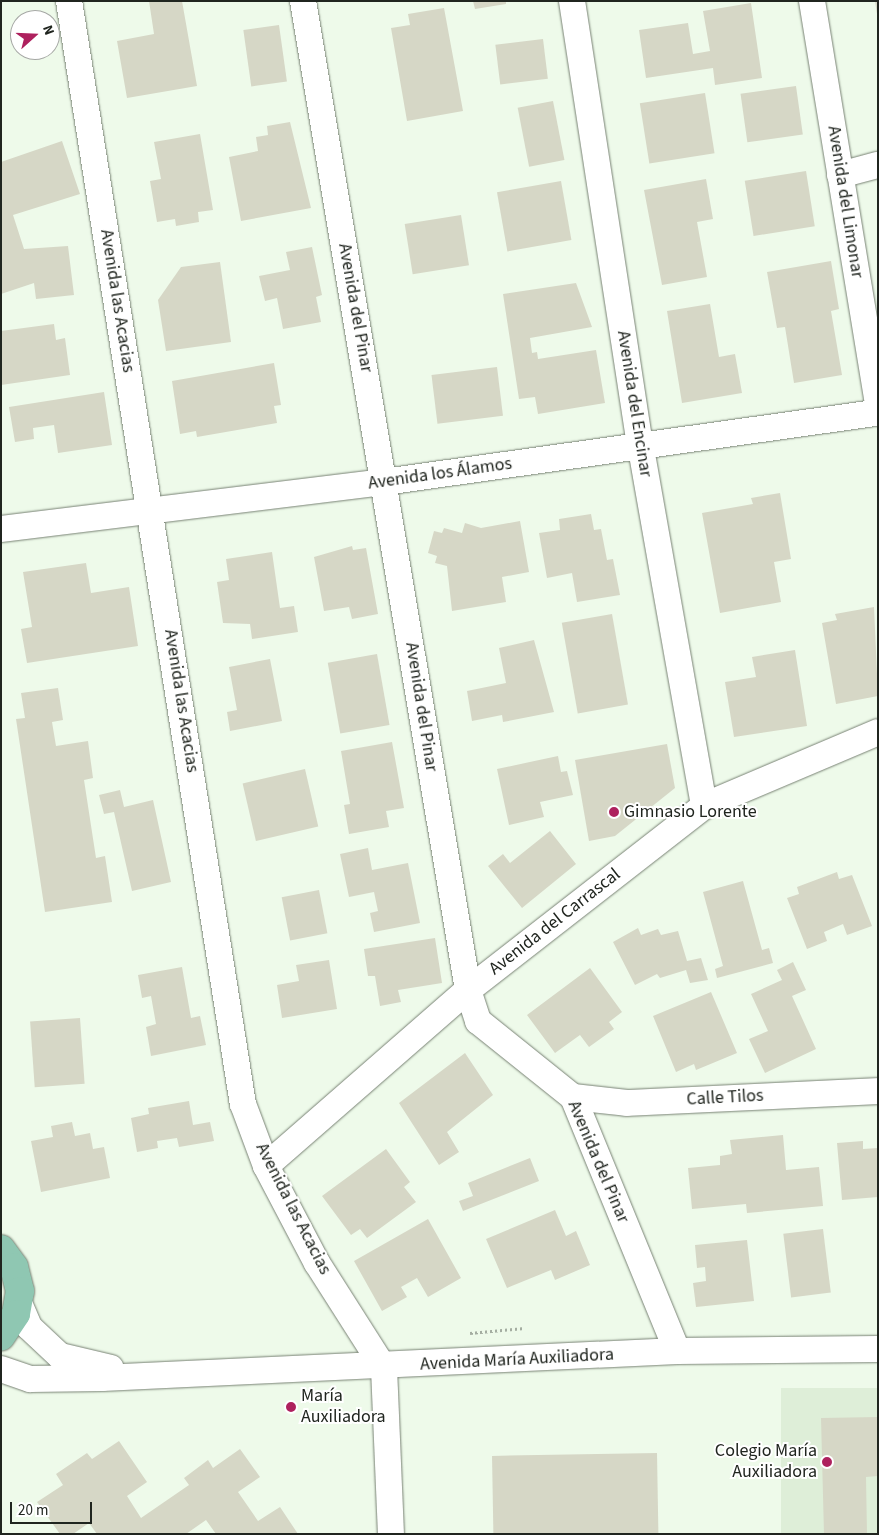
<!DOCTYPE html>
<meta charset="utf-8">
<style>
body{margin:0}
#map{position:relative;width:879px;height:1535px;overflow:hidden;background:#eefaea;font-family:"Source Sans 3",sans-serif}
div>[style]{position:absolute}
.built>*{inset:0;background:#deeed8;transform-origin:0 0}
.building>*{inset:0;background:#d6d7c6;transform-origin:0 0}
.path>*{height:3px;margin-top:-1.5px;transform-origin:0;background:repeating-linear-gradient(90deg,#a4ada1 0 2.5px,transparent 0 5px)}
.roads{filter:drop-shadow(0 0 1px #788274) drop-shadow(0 0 1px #788274)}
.minor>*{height:26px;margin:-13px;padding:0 13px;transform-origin:13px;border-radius:13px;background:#fff}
.major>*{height:28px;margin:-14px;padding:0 14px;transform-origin:14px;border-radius:14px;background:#8fc7b2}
.dots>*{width:14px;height:14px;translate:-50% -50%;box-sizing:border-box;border:2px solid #fff;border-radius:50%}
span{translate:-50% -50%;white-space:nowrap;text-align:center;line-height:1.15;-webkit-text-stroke:4px #fff;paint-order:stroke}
.street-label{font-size:18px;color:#20251f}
.poi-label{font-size:18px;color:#20251f}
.left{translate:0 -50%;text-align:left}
.right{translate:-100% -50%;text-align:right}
.frame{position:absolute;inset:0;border:2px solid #20251f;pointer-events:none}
.north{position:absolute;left:10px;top:10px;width:50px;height:50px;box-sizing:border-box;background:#fff;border:1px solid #a6a8a5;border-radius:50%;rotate:70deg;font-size:14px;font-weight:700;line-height:20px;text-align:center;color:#20251f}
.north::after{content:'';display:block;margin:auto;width:18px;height:22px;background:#ae215e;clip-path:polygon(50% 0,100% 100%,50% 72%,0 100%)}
.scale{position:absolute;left:10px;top:1502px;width:82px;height:22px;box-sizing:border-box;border:2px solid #20251f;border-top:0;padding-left:6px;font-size:15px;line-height:18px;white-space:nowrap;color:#20251f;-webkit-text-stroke:4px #fff;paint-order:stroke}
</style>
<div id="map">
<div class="built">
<i style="left:878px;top:1388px;width:146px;height:97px;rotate:90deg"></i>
</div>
<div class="building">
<i style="clip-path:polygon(149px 1px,182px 1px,197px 86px,127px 98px,117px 41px,154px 34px)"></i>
<i style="clip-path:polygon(473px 1px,506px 1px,506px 4px,475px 9px)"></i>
<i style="clip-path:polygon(875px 1px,878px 1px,878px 14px,877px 14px)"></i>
<i style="clip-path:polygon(751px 3px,762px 78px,715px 85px,713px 68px,646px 78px,639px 30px,688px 23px,693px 54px,710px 51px,703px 11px)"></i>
<i style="clip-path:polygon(444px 8px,463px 111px,407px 121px,391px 28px,410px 25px,408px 14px)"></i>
<i style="left:279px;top:25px;width:57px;height:36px;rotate:82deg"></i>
<i style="left:543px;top:39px;width:40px;height:48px;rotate:83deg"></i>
<i style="left:796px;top:86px;width:49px;height:56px;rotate:82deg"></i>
<i style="left:705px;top:93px;width:61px;height:66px;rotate:81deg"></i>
<i style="left:553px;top:101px;width:60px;height:36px;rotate:79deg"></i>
<i style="clip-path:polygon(290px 122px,311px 208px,241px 221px,229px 157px,258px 151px,256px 137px,268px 135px,267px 126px)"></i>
<i style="clip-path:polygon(200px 134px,213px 210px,198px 212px,199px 222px,176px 226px,175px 219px,157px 222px,150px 181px,161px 179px,154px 142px)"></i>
<i style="clip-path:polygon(62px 141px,80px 194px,13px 215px,24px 249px,68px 246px,74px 295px,36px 299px,34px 283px,1px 294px,1px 162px)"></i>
<i style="left:806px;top:171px;width:56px;height:62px;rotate:81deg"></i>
<i style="clip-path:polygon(706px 179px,713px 219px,697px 222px,707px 277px,662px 285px,644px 190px)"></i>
<i style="left:561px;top:181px;width:60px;height:65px;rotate:80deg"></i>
<i style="left:461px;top:215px;width:51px;height:57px;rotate:81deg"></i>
<i style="clip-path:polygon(312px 247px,322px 295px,316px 297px,321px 322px,283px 329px,277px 298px,265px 301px,259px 276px,290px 270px,286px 252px)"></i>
<i style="clip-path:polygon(831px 261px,839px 309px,831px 311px,842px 375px,794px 383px,785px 327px,777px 328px,767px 272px)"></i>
<i style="clip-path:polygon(220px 262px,231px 342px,166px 351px,158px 300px,181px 267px)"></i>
<i style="clip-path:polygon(576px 283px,592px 327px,530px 338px,532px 353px,537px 352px,538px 359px,596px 350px,605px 403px,538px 414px,535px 397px,519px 399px,503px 294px)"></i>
<i style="clip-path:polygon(710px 304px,719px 357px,735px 354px,742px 393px,682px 403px,667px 311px)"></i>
<i style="clip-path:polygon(54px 324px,56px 340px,65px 338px,70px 375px,1px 385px,1px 331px)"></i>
<i style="clip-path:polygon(274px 363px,281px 405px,274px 406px,277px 423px,197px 437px,196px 431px,180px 434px,172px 381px)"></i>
<i style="left:497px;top:367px;width:49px;height:66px;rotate:83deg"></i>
<i style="clip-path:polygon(104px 392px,112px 445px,58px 453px,54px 425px,33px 428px,34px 439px,15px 442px,9px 407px)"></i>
<i style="clip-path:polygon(780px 493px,791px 559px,774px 562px,781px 602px,720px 613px,702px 513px,753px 504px,751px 498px)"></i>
<i style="clip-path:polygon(591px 514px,594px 530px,601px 529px,607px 560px,613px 559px,620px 595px,577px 602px,572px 573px,547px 578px,539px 533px,560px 530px,559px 519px)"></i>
<i style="clip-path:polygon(520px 521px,529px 572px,502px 577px,506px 602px,452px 611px,447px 566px,435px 563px,437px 556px,428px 553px,434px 531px,442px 533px,444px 528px,462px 533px,465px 523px,481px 528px)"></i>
<i style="clip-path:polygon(352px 546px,353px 550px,366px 548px,378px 614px,352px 619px,349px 607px,324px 611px,314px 557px)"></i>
<i style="clip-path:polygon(272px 552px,280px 608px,294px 606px,298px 632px,252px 639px,250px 624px,223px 623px,217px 582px,229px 580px,226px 559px)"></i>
<i style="clip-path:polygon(86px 563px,91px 593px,129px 587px,138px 646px,27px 663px,21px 629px,32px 627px,23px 572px)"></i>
<i style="clip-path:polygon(874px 607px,878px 696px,836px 704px,822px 623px,837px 620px,835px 614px)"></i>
<i style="left:612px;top:614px;width:92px;height:51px;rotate:80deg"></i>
<i style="clip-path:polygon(534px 640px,554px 712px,503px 722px,502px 715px,472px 721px,467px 691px,506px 683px,499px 648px)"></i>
<i style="clip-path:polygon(795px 650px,807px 726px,734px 737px,725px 682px,756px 677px,752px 657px)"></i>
<i style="left:377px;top:654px;width:72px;height:50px;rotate:80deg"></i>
<i style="clip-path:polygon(270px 659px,282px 721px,230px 731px,227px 712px,237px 710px,229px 667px)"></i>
<i style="clip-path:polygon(58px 688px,63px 720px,52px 722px,56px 746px,88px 741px,93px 778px,84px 780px,96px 858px,105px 856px,112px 902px,45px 912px,16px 719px,25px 718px,21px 693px)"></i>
<i style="clip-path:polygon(392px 742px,404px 808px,386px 811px,389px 827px,349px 834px,344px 805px,350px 804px,341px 751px)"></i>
<i style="clip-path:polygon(667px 744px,675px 788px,615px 836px,589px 841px,575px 760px)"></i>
<i style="clip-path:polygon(558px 756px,561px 772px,567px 771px,573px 795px,540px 802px,544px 817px,509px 825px,497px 769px)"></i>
<i style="left:305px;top:769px;width:59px;height:64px;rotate:77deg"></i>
<i style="clip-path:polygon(120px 790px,124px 807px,153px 800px,171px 882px,132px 891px,114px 812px,104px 814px,99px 795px)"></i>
<i style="clip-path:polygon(550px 831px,576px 864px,522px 908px,488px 866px,503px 854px,510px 863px)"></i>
<i style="clip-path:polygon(368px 848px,372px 870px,408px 863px,420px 923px,374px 932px,370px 913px,378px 911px,374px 892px,349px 897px,340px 854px)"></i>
<i style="clip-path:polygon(837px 872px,839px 879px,852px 875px,872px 926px,847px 935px,843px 924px,824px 932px,827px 941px,807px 949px,787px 898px,799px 894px,797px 887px)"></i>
<i style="clip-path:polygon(743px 881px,762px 950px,769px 948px,773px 963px,717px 978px,715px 969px,723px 966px,703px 892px)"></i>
<i style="left:319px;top:890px;width:44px;height:38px;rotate:79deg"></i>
<i style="clip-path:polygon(638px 928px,641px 935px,658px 929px,661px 935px,678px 931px,687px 961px,701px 958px,708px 980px,690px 983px,686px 970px,660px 978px,657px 974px,635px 985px,613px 942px)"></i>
<i style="clip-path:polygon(435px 938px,442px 983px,398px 990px,401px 1002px,380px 1006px,375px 976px,368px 976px,364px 949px)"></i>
<i style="clip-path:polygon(329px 960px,337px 1009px,282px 1018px,277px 985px,299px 981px,296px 965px)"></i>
<i style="clip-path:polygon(793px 962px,806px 990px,792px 996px,816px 1049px,765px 1073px,749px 1039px,768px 1031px,751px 994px,782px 980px,777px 970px)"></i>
<i style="clip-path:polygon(182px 967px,191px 1018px,200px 1016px,206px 1045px,151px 1056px,146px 1027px,156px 1024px,151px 996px,142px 998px,138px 975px)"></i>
<i style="clip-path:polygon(590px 968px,622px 1012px,609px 1022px,614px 1029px,589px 1047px,580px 1035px,555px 1053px,527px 1015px)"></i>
<i style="clip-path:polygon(711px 992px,737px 1053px,696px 1070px,694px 1064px,676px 1072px,653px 1016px)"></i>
<i style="left:80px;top:1018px;width:66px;height:50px;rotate:86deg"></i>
<i style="clip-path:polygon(465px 1053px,493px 1095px,447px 1132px,459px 1152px,439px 1165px,399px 1103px)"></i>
<i style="clip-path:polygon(189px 1101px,193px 1125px,210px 1122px,214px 1141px,179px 1147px,177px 1138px,157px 1141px,158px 1148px,137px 1152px,131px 1118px,149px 1114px,148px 1108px)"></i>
<i style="clip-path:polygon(72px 1122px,75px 1136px,90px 1133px,93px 1149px,104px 1147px,110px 1178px,41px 1192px,31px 1141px,53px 1137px,51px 1126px)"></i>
<i style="clip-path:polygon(783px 1135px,786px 1170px,819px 1167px,823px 1206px,747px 1213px,746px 1204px,692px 1209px,688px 1168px,720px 1165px,720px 1156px,732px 1154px,730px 1140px)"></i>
<i style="clip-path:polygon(863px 1141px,863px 1149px,878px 1148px,878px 1197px,842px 1200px,837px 1143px)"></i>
<i style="clip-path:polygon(386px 1149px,410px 1182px,404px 1187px,416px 1202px,367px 1238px,360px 1229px,351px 1235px,322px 1196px)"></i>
<i style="clip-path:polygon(530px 1158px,539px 1181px,463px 1211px,459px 1201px,473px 1196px,468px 1183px)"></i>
<i style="clip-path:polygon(555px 1210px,566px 1236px,576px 1231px,590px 1265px,555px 1280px,551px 1270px,507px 1288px,486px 1239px)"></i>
<i style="clip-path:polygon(428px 1219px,461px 1278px,428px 1297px,417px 1278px,401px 1287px,407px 1297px,382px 1311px,354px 1261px)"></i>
<i style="left:823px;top:1229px;width:64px;height:40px;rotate:83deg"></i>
<i style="clip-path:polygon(747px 1240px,754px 1301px,696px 1307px,693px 1283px,706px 1281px,705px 1267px,697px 1268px,695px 1245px)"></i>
<i style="clip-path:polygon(878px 1417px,878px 1476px,866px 1477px,867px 1534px,824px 1534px,821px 1418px)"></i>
<i style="clip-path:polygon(119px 1441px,147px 1482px,127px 1496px,141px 1518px,189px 1485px,184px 1478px,208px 1460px,213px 1468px,240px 1449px,260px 1477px,238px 1492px,258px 1521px,280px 1507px,298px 1534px,216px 1534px,206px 1520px,186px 1534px,97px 1534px,89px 1523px,73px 1534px,60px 1534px,37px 1502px,63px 1485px,56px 1474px,87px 1453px,92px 1459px)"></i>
<i style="left:657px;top:1453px;width:81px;height:165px;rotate:89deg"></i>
</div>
<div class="path">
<i style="left:470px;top:1333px;width:55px;rotate:-5.2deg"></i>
</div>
<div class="roads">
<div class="minor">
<i style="left:69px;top:1px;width:1117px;rotate:81.04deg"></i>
<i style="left:243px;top:1104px;width:66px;rotate:69.6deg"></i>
<i style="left:266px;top:1166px;width:110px;rotate:62.3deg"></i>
<i style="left:317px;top:1263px;width:125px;rotate:57.5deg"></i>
<i style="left:384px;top:1368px;width:166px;rotate:87.6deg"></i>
<i style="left:303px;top:1px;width:1003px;rotate:80.53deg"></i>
<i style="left:468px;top:990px;width:33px;rotate:72deg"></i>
<i style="left:478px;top:1021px;width:122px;rotate:38.7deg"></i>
<i style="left:573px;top:1097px;width:274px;rotate:67.7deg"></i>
<i style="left:572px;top:1px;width:441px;rotate:81.3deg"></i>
<i style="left:639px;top:437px;width:375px;rotate:80deg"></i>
<i style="left:812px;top:1px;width:407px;rotate:80.7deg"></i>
<i style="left:840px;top:175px;width:39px;rotate:-15deg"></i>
<i style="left:1px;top:529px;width:386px;rotate:-7deg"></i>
<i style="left:384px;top:482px;width:499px;rotate:-8deg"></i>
<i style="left:573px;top:1097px;width:54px;rotate:6.3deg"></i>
<i style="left:627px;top:1103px;width:251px;rotate:-2.7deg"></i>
<i style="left:266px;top:1166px;width:268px;rotate:-41.1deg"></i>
<i style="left:468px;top:990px;width:299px;rotate:-37.9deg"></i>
<i style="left:704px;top:806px;width:189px;rotate:-23deg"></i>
<i style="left:19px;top:1303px;width:26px;rotate:67deg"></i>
<i style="left:29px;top:1327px;width:42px;rotate:43.1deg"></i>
<i style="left:60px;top:1356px;width:52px;rotate:13.2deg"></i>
<i style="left:1px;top:1369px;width:31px;rotate:19deg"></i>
<i style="left:30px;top:1379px;width:72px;rotate:-0.8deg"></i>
<i style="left:102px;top:1378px;width:576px;rotate:-2.69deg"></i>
<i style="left:677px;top:1351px;width:201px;rotate:-0.6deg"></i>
</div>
<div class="major">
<i style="left:1px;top:1249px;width:22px;rotate:54deg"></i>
<i style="left:14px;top:1267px;width:25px;rotate:76deg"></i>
<i style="left:20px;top:1291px;width:23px;rotate:100deg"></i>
<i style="left:16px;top:1314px;width:27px;rotate:124deg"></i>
</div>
</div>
<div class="dots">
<i style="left:614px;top:812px;background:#ae215e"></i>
<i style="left:291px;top:1407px;background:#ae215e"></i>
<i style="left:827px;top:1462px;background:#ae215e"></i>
</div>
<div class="street-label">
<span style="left:845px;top:202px;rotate:81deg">Avenida del Limonar</span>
<span style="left:117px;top:301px;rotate:81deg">Avenida las Acacias</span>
<span style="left:355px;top:308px;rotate:80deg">Avenida del Pinar</span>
<span style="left:634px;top:404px;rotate:81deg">Avenida del Encinar</span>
<span style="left:440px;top:474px;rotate:-8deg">Avenida los Álamos</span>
<span style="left:181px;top:701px;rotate:81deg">Avenida las Acacias</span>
<span style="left:421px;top:707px;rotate:81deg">Avenida del Pinar</span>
<span style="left:555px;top:922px;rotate:-38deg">Avenida del Carrascal</span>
<span style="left:725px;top:1098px;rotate:-3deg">Calle Tilos</span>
<span style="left:598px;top:1162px;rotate:67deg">Avenida del Pinar</span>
<span style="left:293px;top:1209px;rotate:63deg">Avenida las Acacias</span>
<span style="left:517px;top:1360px;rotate:-3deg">Avenida María Auxiliadora</span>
</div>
<div class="poi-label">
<span class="left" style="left:624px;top:812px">Gimnasio Lorente</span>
<span class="left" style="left:301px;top:1407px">María<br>Auxiliadora</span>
<span class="right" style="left:817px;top:1462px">Colegio María<br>Auxiliadora</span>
</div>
<div class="frame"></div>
<div class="north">N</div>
<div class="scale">20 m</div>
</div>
